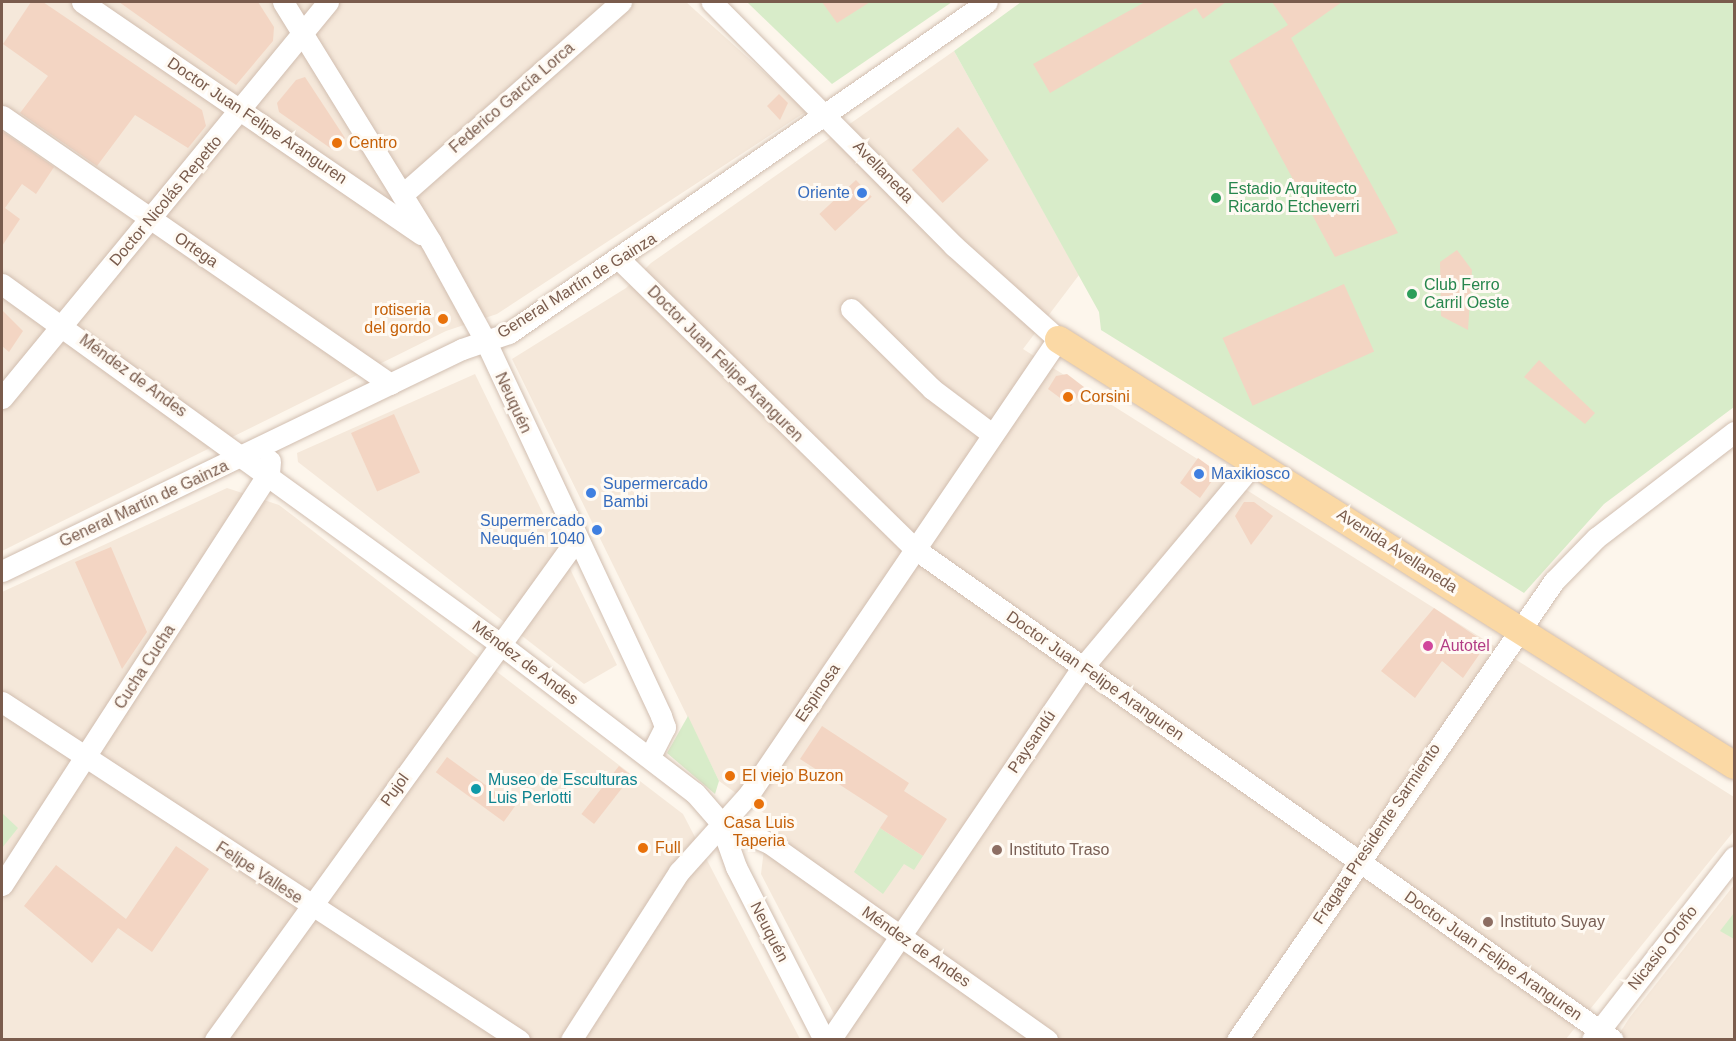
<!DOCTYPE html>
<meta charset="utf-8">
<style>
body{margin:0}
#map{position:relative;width:1736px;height:1041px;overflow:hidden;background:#fdf6ec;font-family:Helvetica,sans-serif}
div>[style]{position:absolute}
.residential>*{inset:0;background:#f5e8da}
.green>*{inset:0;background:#d8ecc9}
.building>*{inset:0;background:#f3d5c3;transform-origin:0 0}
.roads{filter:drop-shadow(0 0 2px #d1beb0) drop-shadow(0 0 2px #d1beb0)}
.minor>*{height:21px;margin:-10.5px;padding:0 10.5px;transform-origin:10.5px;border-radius:10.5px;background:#fff}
.major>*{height:27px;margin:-13.5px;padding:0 13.5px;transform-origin:13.5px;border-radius:13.5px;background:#fbd9a5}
.dots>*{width:16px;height:16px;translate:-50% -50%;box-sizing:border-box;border:3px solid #fffaf3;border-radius:50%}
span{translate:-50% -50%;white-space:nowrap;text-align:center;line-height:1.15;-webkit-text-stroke:6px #fffaf3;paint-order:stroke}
.street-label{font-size:16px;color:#7a5c4d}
.food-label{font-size:16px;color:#c56008}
.left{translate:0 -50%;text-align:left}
.right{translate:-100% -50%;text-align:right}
.leisure-label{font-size:16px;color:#27864d}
.shop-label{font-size:16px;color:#366cbe}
.hotel-label{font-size:16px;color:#b23c85}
.culture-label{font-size:16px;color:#0d838f}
.education-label{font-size:16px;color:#785e54}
.frame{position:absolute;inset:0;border:3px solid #7a5c4d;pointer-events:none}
</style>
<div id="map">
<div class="residential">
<i style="clip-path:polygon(2px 2px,686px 2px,807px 111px,497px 314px,446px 331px,2px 551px)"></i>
<i style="clip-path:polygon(954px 51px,1079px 275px,1023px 349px,1734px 797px,1734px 831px,1566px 1039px,847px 1039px,761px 874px,768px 816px,719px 781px,512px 359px,626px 288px,651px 263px)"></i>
<i style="clip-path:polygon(475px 374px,617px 665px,584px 684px,298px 462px,297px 453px)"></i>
<i style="clip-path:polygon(227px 488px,279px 505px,683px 814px,800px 1039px,2px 1039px,2px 592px)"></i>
<i style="clip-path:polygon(1734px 885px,1734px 1039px,1615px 1040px,1630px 1017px)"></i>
</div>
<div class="green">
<i style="clip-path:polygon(747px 2px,952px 2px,832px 84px)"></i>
<i style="clip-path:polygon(1021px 2px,1734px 2px,1734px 407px,1604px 504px,1524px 593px,1101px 330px,1099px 312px,954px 51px)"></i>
<i style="clip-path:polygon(688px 716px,719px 781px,715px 794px,667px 753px)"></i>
<i style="clip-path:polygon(2px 813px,18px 828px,2px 848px)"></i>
<i style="clip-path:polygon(880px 828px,923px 856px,914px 870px,904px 864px,883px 894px,854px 872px)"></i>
<i style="clip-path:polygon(1734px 913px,1734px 939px,1720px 931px)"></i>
</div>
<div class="building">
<i style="clip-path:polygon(31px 2px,43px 2px,202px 110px,206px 126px,188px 148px,135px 115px,97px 166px,20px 113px,48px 76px,3px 44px)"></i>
<i style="clip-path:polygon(119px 2px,258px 2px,274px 27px,273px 41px,236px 85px)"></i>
<i style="clip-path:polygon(822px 2px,870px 2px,837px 23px)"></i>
<i style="clip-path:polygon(1145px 2px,1226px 2px,1203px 19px,1196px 8px,1050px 93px,1033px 64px)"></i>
<i style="clip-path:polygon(1272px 2px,1342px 2px,1291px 38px,1398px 233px,1335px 257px,1229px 61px,1288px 25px)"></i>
<i style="clip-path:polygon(305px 77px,345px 138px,333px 150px,279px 112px,277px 103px,296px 80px)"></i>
<i style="clip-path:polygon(779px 94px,788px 103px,780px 120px,767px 106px)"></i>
<i style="left:958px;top:127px;width:45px;height:63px;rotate:47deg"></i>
<i style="clip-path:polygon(2px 131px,54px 167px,36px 194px,22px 184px,5px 208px,20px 219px,2px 246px)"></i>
<i style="left:856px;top:180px;width:23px;height:50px;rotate:47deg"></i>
<i style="clip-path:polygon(1457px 250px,1472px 270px,1468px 330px,1441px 316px,1440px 262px)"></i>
<i style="left:1344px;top:284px;width:74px;height:133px;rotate:66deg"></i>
<i style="clip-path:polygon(2px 310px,23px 331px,9px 352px,2px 346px)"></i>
<i style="clip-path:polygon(1539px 360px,1595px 413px,1585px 424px,1524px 377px)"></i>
<i style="clip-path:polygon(1067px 374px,1084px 387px,1071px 406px,1048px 389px,1056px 376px)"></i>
<i style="left:394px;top:414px;width:64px;height:47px;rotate:66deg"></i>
<i style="clip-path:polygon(1198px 458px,1209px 466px,1212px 481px,1200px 498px,1180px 483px)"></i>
<i style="clip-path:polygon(1244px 502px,1254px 502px,1273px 516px,1251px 545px,1235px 516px)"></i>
<i style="clip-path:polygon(111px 547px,147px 632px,122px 669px,75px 562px)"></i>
<i style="clip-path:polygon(1434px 608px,1480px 639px,1483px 649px,1463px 678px,1442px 661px,1415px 698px,1381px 671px)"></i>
<i style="clip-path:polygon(822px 726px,909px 783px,904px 791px,947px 819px,923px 856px,880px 828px,888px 816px,800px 759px)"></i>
<i style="left:447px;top:757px;width:84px;height:19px;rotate:36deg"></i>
<i style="left:619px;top:766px;width:16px;height:61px;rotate:38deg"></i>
<i style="clip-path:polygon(176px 846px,209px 869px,152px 952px,118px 928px,92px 963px,24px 906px,56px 865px,126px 919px)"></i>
</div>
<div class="roads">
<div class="minor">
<i style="left:82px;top:2px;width:411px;rotate:34.4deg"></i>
<i style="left:283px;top:2px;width:282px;rotate:58.3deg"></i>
<i style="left:431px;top:242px;width:114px;rotate:61.2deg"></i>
<i style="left:486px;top:342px;width:413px;rotate:64.9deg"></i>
<i style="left:661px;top:716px;width:12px;rotate:70deg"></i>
<i style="left:665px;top:727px;width:34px;rotate:117deg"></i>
<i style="left:2px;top:116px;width:472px;rotate:34.6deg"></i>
<i style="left:402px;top:195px;width:292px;rotate:-41.4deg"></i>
<i style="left:620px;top:260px;width:413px;rotate:44.4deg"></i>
<i style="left:915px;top:549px;width:853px;rotate:35.12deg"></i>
<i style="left:2px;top:284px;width:614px;rotate:35.86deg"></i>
<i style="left:500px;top:644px;width:245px;rotate:37.4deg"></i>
<i style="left:695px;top:793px;width:38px;rotate:49deg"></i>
<i style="left:720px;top:822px;width:53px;rotate:23.2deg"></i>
<i style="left:769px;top:843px;width:341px;rotate:35.3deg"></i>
<i style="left:851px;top:309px;width:114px;rotate:44.6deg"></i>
<i style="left:932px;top:389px;width:75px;rotate:36.9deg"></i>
<i style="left:2px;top:398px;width:513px;rotate:-50.54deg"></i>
<i style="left:2px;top:571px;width:511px;rotate:-25.76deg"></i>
<i style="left:462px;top:349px;width:50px;rotate:-18.8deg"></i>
<i style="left:509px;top:333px;width:581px;rotate:-34.7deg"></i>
<i style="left:2px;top:702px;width:618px;rotate:33.18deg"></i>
<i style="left:720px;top:822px;width:48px;rotate:70.4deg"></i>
<i style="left:736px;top:867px;width:194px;rotate:63deg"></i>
<i style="left:2px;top:885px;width:491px;rotate:-57.1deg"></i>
<i style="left:269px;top:473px;width:12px;rotate:-85deg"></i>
<i style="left:215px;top:1040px;width:617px;rotate:-54.17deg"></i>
<i style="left:571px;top:1040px;width:200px;rotate:-57.3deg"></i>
<i style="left:679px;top:872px;width:105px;rotate:-48.1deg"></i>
<i style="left:749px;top:794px;width:550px;rotate:-55.82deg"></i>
<i style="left:1058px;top:339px;width:140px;rotate:-138.2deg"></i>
<i style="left:954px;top:246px;width:344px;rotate:-134.8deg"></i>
<i style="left:830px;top:1040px;width:449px;rotate:-55.9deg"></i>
<i style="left:1082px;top:668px;width:270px;rotate:-50deg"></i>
<i style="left:1237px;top:1040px;width:558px;rotate:-55.37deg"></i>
<i style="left:1554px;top:581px;width:60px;rotate:-45.7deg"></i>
<i style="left:1596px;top:538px;width:174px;rotate:-37.5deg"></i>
<i style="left:1592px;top:1040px;width:232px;rotate:-52.2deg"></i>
</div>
<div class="major">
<i style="left:1058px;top:339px;width:799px;rotate:32.22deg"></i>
</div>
</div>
<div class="dots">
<i style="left:337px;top:143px;background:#e8710a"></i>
<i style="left:862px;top:193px;background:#3f7fe0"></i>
<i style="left:1216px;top:198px;background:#2e9e5b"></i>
<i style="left:1412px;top:294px;background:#2e9e5b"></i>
<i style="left:443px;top:319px;background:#e8710a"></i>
<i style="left:1068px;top:397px;background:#e8710a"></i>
<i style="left:1199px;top:474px;background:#3f7fe0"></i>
<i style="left:591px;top:493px;background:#3f7fe0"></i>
<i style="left:597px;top:530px;background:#3f7fe0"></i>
<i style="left:1428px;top:646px;background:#d1479c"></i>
<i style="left:730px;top:776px;background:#e8710a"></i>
<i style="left:476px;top:789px;background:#0f9aa8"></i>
<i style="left:759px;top:804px;background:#e8710a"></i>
<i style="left:643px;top:848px;background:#e8710a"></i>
<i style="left:997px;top:850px;background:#8d6e63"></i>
<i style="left:1488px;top:922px;background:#8d6e63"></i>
</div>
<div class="street-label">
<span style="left:512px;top:98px;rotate:-41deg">Federico García Lorca</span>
<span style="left:257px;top:121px;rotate:34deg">Doctor Juan Felipe Aranguren</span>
<span style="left:883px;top:172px;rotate:46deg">Avellaneda</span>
<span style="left:166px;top:201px;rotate:-50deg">Doctor Nicolás Repetto</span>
<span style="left:196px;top:250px;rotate:35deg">Ortega</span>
<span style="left:577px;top:286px;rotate:-32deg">General Martín de Gainza</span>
<span style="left:725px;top:364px;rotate:45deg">Doctor Juan Felipe Aranguren</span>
<span style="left:133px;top:376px;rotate:36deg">Méndez de Andes</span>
<span style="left:513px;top:403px;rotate:65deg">Neuquén</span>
<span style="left:144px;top:504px;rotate:-25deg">General Martín de Gainza</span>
<span style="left:1397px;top:551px;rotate:33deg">Avenida Avellaneda</span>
<span style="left:525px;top:663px;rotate:37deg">Méndez de Andes</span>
<span style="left:145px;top:667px;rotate:-57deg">Cucha Cucha</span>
<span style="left:1095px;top:676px;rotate:35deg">Doctor Juan Felipe Aranguren</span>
<span style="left:818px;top:693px;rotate:-56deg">Espinosa</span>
<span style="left:1032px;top:742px;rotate:-56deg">Paysandú</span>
<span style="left:395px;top:790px;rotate:-54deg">Pujol</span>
<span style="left:1377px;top:834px;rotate:-56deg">Fragata Presidente Sarmiento</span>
<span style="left:259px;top:873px;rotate:33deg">Felipe Vallese</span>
<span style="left:769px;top:932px;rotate:63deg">Neuquén</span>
<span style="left:916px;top:947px;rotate:35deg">Méndez de Andes</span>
<span style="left:1663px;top:948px;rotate:-52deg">Nicasio Oroño</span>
<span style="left:1493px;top:956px;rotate:35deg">Doctor Juan Felipe Aranguren</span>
</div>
<div class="food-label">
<span class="left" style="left:349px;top:143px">Centro</span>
<span class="right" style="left:431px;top:319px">rotiseria<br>del gordo</span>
<span class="left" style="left:1080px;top:397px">Corsini</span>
<span class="left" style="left:742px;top:776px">El viejo Buzon</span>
<span style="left:759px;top:832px">Casa Luis<br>Taperia</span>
<span class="left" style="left:655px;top:848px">Full</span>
</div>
<div class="leisure-label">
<span class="left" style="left:1228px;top:198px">Estadio Arquitecto<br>Ricardo Etcheverri</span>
<span class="left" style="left:1424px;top:294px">Club Ferro<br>Carril Oeste</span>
</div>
<div class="shop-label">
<span class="right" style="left:850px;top:193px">Oriente</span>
<span class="left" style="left:1211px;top:474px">Maxikiosco</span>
<span class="left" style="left:603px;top:493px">Supermercado<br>Bambi</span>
<span class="right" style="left:585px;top:530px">Supermercado<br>Neuquén 1040</span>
</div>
<div class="hotel-label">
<span class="left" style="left:1440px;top:646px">Autotel</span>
</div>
<div class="culture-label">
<span class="left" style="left:488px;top:789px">Museo de Esculturas<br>Luis Perlotti</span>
</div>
<div class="education-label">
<span class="left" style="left:1009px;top:850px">Instituto Traso</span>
<span class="left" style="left:1500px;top:922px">Instituto Suyay</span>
</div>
<div class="frame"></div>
</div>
